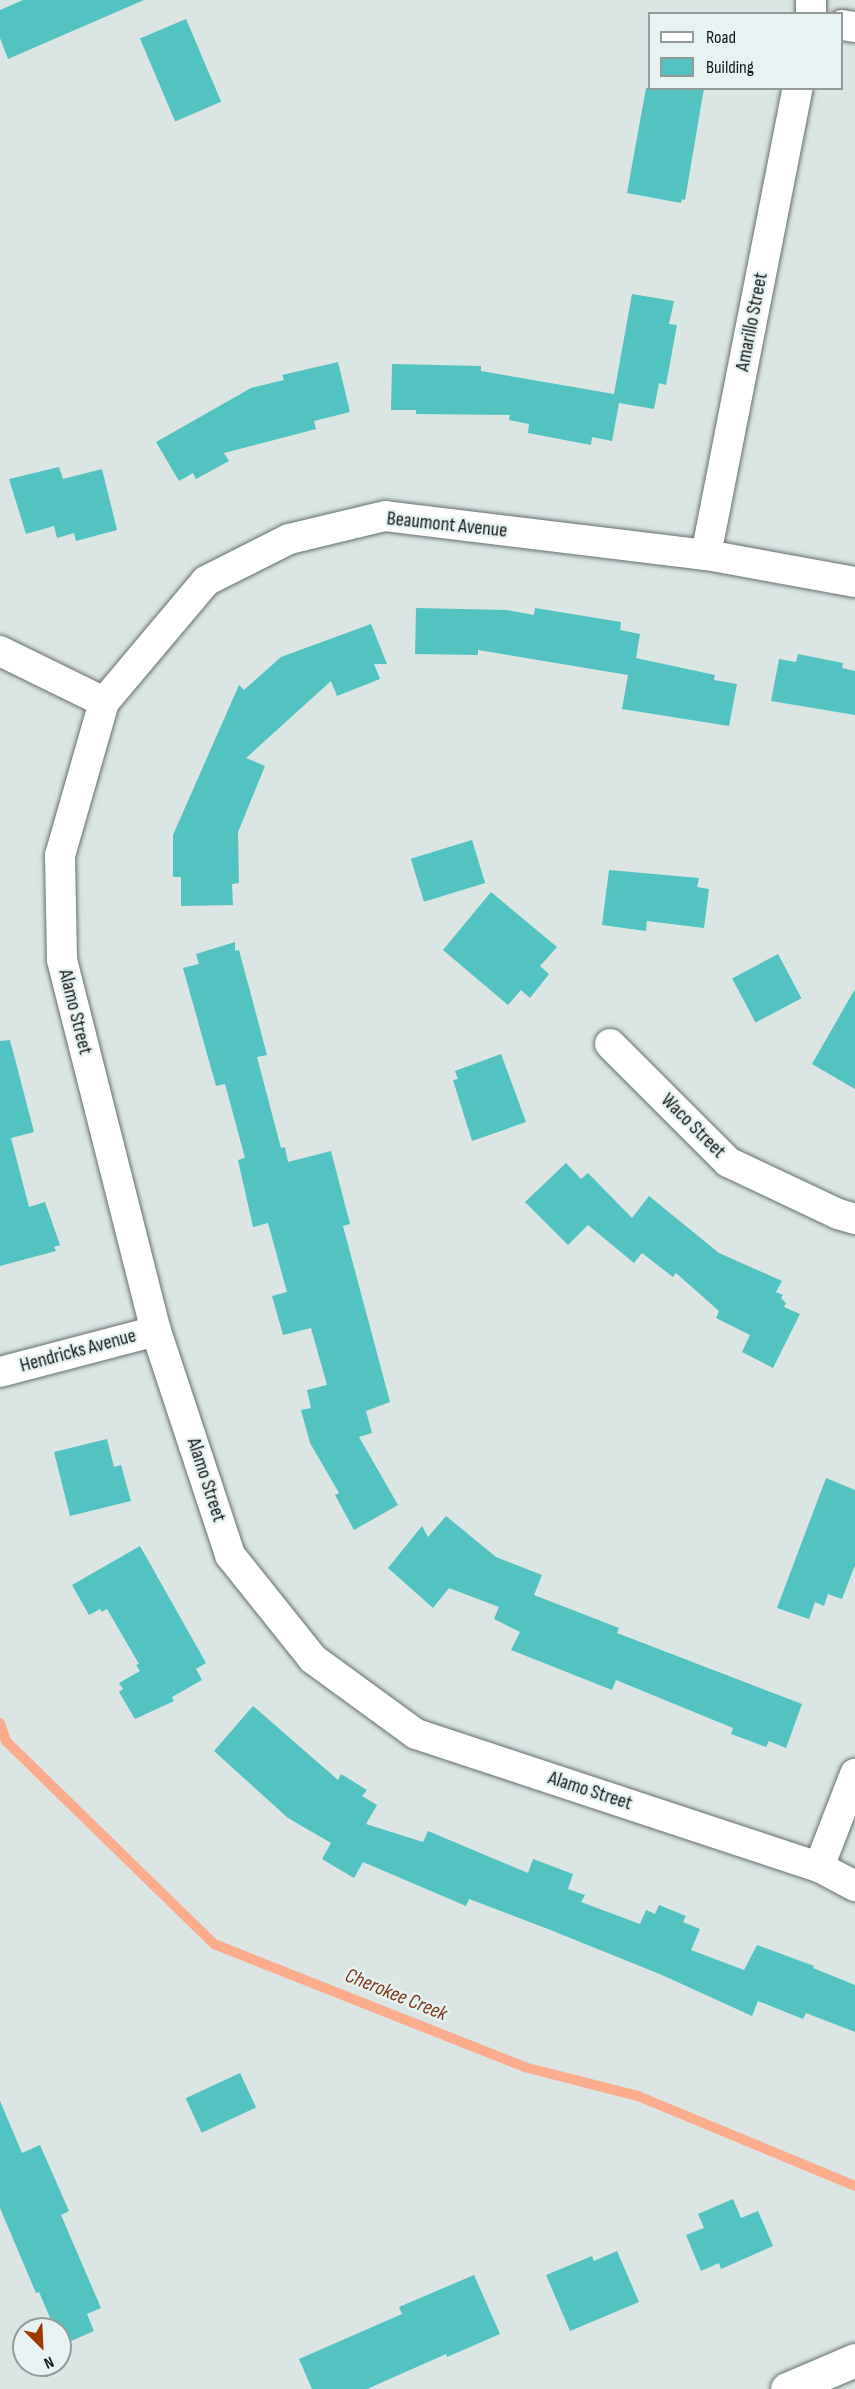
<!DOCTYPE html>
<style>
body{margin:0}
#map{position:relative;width:855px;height:2389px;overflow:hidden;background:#dae5e4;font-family:"Sofia Sans Condensed",sans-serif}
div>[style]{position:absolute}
.stream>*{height:10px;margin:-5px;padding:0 5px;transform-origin:5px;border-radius:5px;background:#faac8c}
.building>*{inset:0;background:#52c3c0;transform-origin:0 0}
.roads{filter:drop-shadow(0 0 2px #656f6f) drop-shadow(0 0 2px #656f6f)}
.minor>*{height:30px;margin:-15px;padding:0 15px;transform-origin:15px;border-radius:15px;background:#fff}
.secondary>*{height:33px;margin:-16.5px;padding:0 16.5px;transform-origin:16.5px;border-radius:16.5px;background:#fff}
span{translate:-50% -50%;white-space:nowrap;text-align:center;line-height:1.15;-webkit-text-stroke:5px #e7f2f2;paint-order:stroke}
.street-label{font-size:20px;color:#121616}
.water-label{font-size:21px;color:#803b1b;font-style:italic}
.legend{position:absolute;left:648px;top:12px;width:195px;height:78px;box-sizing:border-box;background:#e7f2f2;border:2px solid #929a9a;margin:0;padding:8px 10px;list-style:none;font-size:18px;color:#121616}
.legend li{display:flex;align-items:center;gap:12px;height:30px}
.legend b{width:30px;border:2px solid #929a9a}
.north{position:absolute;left:12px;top:2317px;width:60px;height:60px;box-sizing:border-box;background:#e7f2f2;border:2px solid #929a9a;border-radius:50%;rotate:156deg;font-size:16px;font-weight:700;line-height:24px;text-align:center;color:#121616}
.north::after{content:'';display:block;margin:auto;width:21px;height:27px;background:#9d3a00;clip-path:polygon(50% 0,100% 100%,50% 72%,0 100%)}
</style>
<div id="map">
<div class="stream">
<i style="left:0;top:1723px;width:19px;rotate:72deg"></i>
<i style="left:6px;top:1741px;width:291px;rotate:44.3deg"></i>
<i style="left:214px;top:1944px;width:334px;rotate:21.6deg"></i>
<i style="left:524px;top:2067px;width:118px;rotate:14.3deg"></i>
<i style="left:638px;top:2096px;width:235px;rotate:22.5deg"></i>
</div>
<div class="building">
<i style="clip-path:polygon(23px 0,144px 0,8px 59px,0 38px,0 10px)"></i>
<i style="left:186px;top:19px;width:90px;height:50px;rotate:67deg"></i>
<i style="clip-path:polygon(646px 88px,704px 88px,685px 200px,682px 199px,681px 203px,627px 193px)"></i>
<i style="clip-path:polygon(632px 294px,674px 301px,669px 324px,677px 325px,666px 385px,659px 383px,654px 409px,619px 403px,612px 441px,592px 437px,591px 445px,528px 433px,529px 424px,509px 420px,510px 415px,416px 414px,416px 410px,391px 410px,392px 364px,481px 366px,481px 371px,614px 394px)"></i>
<i style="clip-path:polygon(338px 362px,350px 412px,314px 421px,316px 429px,224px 453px,229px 461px,196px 479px,193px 473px,179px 481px,156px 442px,251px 388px,284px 380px,282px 375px)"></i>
<i style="clip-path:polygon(59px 467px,63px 479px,102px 469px,117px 530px,76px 541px,74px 533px,57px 538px,54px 526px,26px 534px,9px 479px)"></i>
<i style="clip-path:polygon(416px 608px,506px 610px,534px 615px,535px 608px,621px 622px,620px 630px,640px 634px,636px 658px,715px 675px,714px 680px,737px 684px,729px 726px,622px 709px,628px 675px,478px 650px,478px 655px,415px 654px)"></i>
<i style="clip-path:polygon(371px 624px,387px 664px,374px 664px,380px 679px,337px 696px,331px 681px,246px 758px,265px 766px,238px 832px,239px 883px,232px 884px,233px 905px,181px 906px,181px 877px,173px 877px,173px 835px,239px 685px,244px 690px,281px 657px)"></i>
<i style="clip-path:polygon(798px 654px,843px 663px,842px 668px,855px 671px,855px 715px,771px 701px,779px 659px,796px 662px)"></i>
<i style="left:472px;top:840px;width:45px;height:64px;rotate:73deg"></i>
<i style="clip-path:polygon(609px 870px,699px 878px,697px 887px,709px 889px,704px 928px,647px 921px,646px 931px,602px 925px)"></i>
<i style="clip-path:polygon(491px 892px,557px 947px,540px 966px,549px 974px,530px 998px,521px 990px,508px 1005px,443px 950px)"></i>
<i style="clip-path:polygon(235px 942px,235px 951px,239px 950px,267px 1055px,257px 1057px,281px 1148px,285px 1147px,288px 1162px,331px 1151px,350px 1224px,343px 1226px,390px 1402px,366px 1411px,372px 1433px,359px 1437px,398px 1505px,354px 1530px,335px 1495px,339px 1493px,310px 1443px,301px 1410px,311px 1408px,307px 1390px,327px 1385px,311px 1328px,283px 1335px,272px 1296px,287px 1292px,268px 1223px,253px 1227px,238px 1160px,245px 1158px,225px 1084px,216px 1086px,183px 968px,199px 964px,196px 954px)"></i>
<i style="left:778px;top:954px;width:50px;height:52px;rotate:62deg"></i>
<i style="clip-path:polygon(855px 989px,855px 1089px,812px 1064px)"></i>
<i style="clip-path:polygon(10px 1040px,34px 1132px,11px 1138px,29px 1207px,45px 1202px,60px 1245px,54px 1247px,56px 1251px,0 1266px,0 1041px)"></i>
<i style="clip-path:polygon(501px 1054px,526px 1122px,472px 1141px,453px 1080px,458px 1079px,455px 1071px)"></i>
<i style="clip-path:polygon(566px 1163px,581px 1179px,588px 1173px,632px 1218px,649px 1196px,719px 1253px,782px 1281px,776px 1292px,783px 1295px,781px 1298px,786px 1303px,784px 1307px,800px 1314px,773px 1368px,742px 1352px,750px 1335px,716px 1318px,719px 1311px,676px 1273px,673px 1277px,642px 1253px,634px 1263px,588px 1225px,568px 1245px,525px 1202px)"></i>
<i style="clip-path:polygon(107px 1439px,114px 1467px,121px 1465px,131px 1501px,70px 1516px,54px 1452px)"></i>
<i style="clip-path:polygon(826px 1478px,855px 1490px,855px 1565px,842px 1599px,828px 1594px,824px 1606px,815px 1602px,809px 1619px,777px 1608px)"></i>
<i style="clip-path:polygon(446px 1516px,496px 1557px,542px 1575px,534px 1595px,619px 1628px,617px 1633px,802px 1704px,786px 1748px,769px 1741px,766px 1747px,731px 1734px,733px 1728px,616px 1680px,612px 1690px,511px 1650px,520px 1632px,494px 1619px,499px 1607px,449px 1588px,433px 1608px,388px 1568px,422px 1526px,428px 1537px)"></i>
<i style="clip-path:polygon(140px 1546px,206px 1663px,196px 1669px,202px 1680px,172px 1697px,174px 1701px,135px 1719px,119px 1692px,123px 1689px,119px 1683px,140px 1671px,136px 1665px,139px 1664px,107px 1609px,102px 1612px,100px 1609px,89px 1615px,72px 1585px)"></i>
<i style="clip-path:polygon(253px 1706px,338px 1780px,341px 1774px,367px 1790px,362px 1796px,377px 1805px,366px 1824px,423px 1842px,428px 1831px,528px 1873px,533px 1859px,573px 1874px,568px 1889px,585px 1895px,581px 1902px,640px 1924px,646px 1910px,655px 1914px,659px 1905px,686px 1916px,683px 1922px,700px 1929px,691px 1950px,744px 1970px,757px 1945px,814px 1966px,813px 1968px,855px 1985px,855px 2032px,806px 2013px,803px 2019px,758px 2001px,752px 2016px,662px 1975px,548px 1929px,469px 1899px,466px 1906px,363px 1862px,354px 1878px,322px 1859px,331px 1843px,288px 1818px,214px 1751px)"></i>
<i style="left:240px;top:2073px;width:38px;height:60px;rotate:65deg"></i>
<i style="clip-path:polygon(0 2101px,22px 2153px,40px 2145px,69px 2211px,61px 2215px,101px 2308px,87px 2314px,94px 2331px,62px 2345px,60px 2329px,54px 2327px,39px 2292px,36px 2293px,0 2208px)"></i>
<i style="clip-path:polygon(733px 2199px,741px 2218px,758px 2211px,773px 2246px,721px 2269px,719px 2263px,701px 2271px,686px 2235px,704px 2228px,698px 2214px)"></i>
<i style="clip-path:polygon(617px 2251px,639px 2302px,570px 2331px,546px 2275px,592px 2256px,594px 2261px)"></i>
<i style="clip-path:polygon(474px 2275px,500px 2334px,447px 2357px,446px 2354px,367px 2389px,312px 2389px,299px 2359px,402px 2314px,399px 2307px)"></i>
</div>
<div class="roads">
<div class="minor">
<i style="left:811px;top:0;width:14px;rotate:90deg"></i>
<i style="left:842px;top:25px;width:13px;rotate:9deg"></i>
<i style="left:706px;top:555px;width:476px;rotate:-78.9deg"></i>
<i style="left:855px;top:582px;width:151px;rotate:-169.7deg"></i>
<i style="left:706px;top:555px;width:323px;rotate:-173.1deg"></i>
<i style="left:385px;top:516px;width:99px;rotate:166.5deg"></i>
<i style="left:289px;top:539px;width:93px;rotate:153.2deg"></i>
<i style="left:206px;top:581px;width:158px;rotate:130.1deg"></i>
<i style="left:104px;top:702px;width:159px;rotate:106deg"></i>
<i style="left:60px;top:855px;width:105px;rotate:88.9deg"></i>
<i style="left:62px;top:960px;width:383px;rotate:75.8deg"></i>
<i style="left:156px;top:1331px;width:236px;rotate:71.7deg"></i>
<i style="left:230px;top:1555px;width:133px;rotate:51.4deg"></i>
<i style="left:313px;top:1659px;width:127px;rotate:36.1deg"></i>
<i style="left:416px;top:1734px;width:424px;rotate:18.3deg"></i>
<i style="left:819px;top:1867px;width:41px;rotate:27.8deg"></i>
<i style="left:0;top:651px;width:116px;rotate:26.1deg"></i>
<i style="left:610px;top:1044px;width:167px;rotate:45deg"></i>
<i style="left:728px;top:1162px;width:122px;rotate:25.3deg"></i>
<i style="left:838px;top:1214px;width:18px;rotate:16deg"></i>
<i style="left:0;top:1372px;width:161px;rotate:-14.7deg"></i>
<i style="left:819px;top:1867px;width:100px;rotate:-68.8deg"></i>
</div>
<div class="secondary">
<i style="left:787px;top:2389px;width:74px;rotate:-23.1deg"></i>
</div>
</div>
<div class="street-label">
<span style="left:752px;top:322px;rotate:-79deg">Amarillo Street</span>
<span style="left:447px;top:525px;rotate:6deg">Beaumont Avenue</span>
<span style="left:75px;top:1012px;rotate:76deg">Alamo Street</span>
<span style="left:693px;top:1126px;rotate:45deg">Waco Street</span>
<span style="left:78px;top:1351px;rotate:-15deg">Hendricks Avenue</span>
<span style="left:206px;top:1480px;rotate:72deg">Alamo Street</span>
<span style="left:590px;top:1791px;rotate:18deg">Alamo Street</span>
</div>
<div class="water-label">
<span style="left:396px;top:1995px;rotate:22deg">Cherokee Creek</span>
</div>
<ul class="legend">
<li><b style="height:8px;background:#fff"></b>Road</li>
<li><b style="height:16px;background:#52c3c0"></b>Building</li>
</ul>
<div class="north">N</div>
</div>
